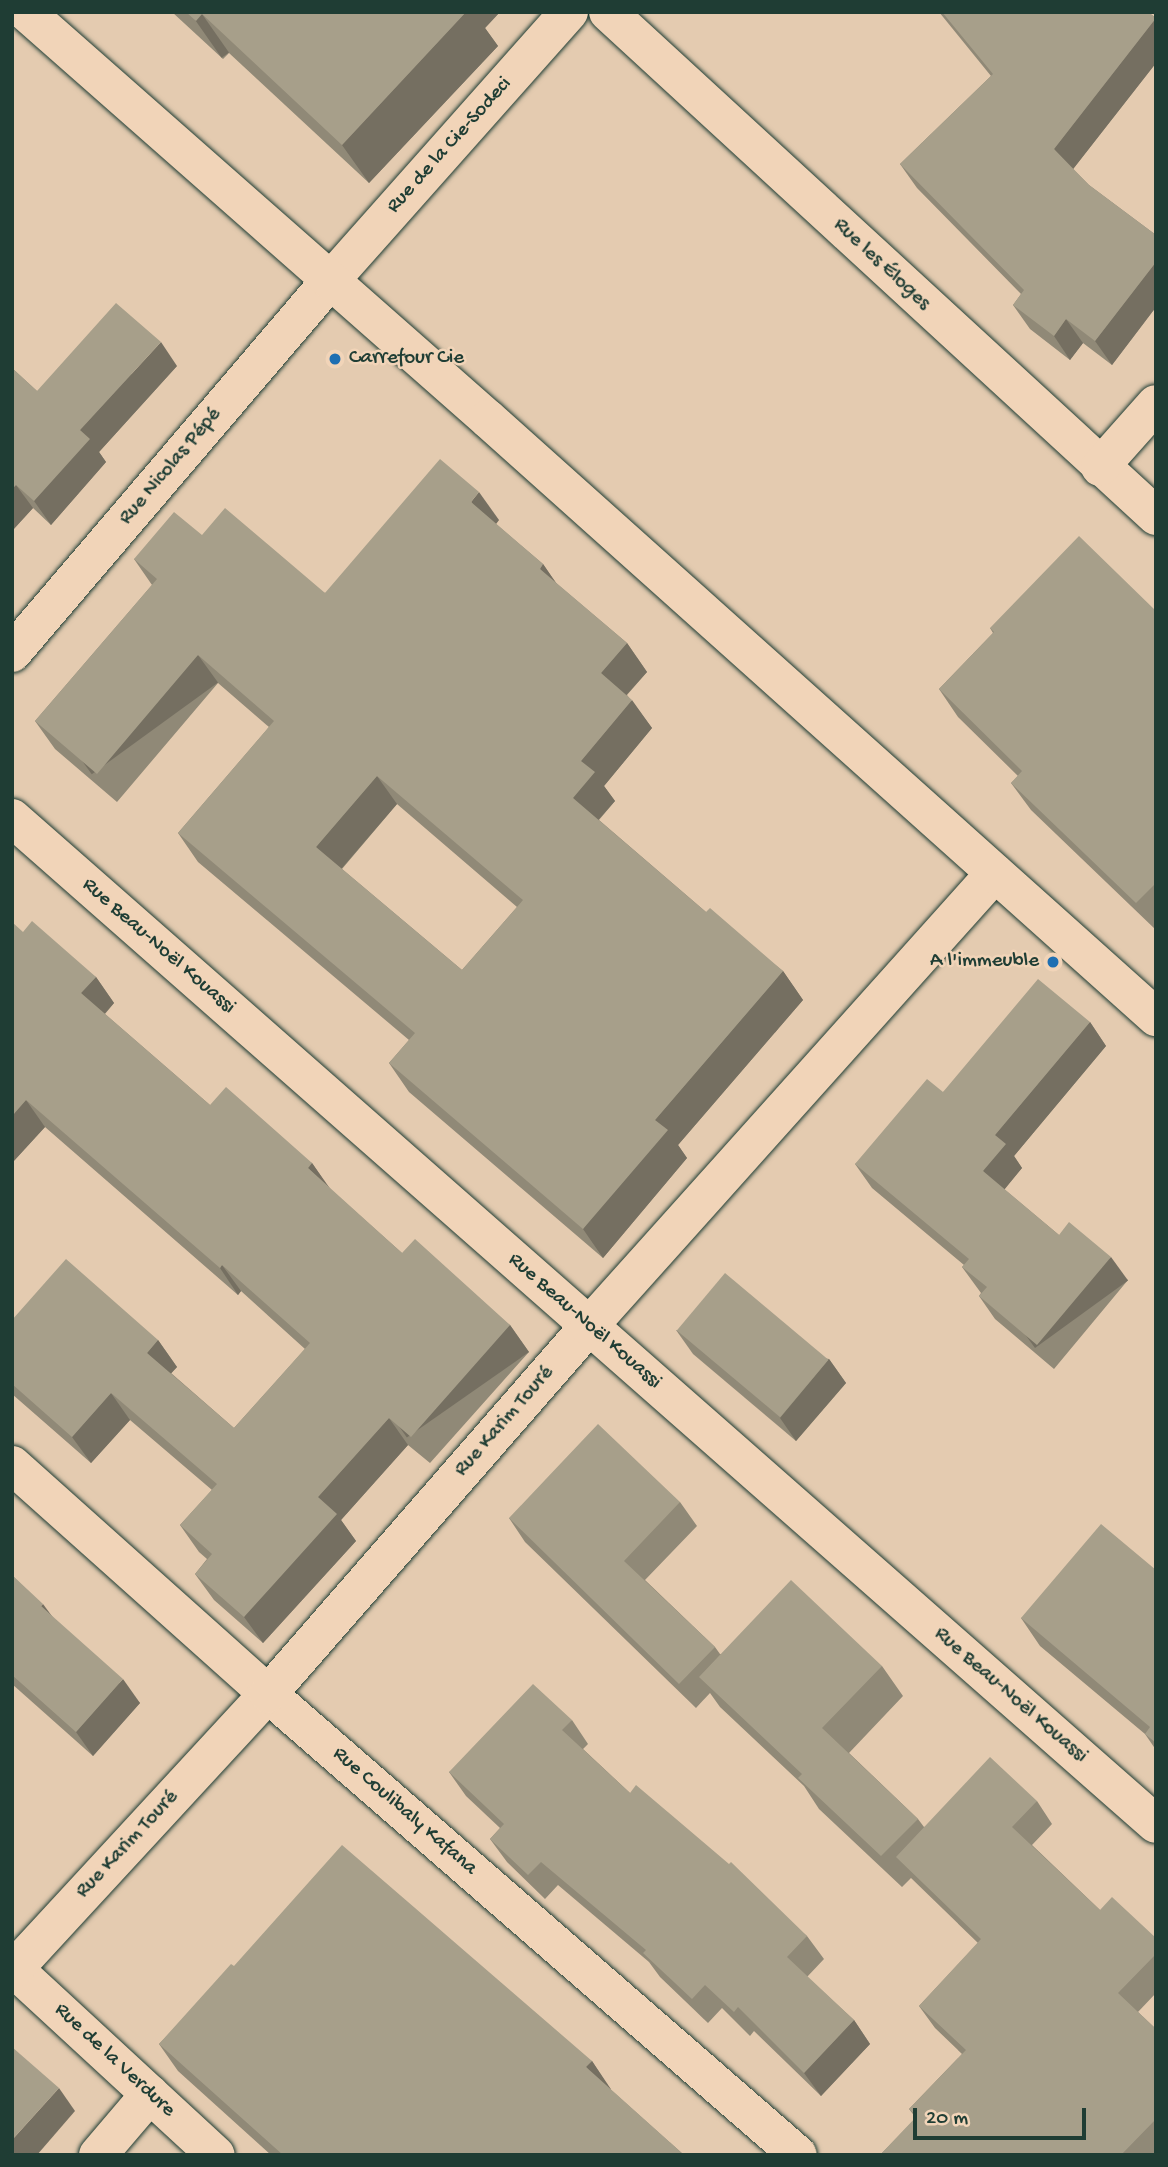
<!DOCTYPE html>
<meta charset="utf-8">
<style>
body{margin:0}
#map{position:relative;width:1168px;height:2167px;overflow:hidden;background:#e4cbb0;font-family:"Gochi Hand",sans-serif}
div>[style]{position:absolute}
.roads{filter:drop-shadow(0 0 2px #1f3d34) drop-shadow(0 0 2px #1f3d34)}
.street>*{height:38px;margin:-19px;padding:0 19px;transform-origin:19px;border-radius:19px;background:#f1d4b8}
.secondary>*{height:38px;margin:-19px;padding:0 19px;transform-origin:19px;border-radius:19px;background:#f1d4b8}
.wall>*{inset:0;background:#908977}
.shaded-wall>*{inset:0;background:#756f61;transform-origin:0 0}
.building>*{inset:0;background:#a79f8a;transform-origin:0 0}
.dots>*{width:19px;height:19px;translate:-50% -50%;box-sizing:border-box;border:4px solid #f1d4b8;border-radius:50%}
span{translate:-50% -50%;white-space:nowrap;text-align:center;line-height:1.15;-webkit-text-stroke:5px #f1d4b8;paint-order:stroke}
.street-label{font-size:21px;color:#1f3d34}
.poi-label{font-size:21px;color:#1f3d34}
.left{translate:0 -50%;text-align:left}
.right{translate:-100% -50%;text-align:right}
.frame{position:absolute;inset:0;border:14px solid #1f3d34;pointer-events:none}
.scale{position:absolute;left:913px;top:2108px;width:173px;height:32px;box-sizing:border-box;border:4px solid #1f3d34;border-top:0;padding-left:9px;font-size:21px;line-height:24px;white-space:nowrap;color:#1f3d34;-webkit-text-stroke:5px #f1d4b8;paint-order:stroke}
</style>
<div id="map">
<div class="roads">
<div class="street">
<i style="left:608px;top:12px;width:745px;rotate:42.6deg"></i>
<i style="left:1100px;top:467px;width:84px;rotate:-48.4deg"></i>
<i style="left:12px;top:653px;width:489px;rotate:-49.5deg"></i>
<i style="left:330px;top:281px;width:360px;rotate:-48.4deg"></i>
<i style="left:12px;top:818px;width:1523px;rotate:41.33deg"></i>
<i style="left:12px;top:1465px;width:343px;rotate:41.8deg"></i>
<i style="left:268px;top:1694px;width:702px;rotate:41.02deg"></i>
<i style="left:12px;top:1967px;width:277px;rotate:42.7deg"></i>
<i style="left:14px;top:1969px;width:374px;rotate:-47.3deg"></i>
<i style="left:268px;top:1694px;width:488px;rotate:-48.9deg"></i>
<i style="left:589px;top:1326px;width:608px;rotate:-48.13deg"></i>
<i style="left:98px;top:2155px;width:80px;rotate:-49.6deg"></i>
</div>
<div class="secondary">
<i style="left:26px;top:12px;width:616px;rotate:41.38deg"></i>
<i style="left:488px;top:419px;width:897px;rotate:41.84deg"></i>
</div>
</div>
<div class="wall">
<i style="clip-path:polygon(172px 12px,500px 12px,485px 28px,498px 46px,369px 183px,229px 53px,223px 59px)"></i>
<i style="clip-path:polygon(939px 12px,1148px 12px,1156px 18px,1156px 63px,1073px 169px,1089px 185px,1156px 235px,1156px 307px,1112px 365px,1083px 343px,1070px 360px,1030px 329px,1013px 305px,1021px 294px,917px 188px,900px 164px,991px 76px)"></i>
<i style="clip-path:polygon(177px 366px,99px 452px,106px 462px,51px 525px,33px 508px,12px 531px,12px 368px,37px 391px)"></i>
<i style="clip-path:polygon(evenodd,499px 520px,496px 524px,543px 564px,556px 583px,627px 643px,647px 672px,627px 695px,652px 728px,604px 786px,615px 801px,599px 820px,706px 912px,783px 971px,803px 1000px,678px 1145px,687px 1158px,603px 1258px,409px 1092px,389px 1063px,409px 1040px,198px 862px,178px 833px,269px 727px,218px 683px,117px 802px,55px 749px,35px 721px,152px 585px,134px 559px,202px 535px,325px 593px,499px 520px,397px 804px,517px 907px,462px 970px,342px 869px,397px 804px)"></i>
<i style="clip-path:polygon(1156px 611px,1156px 930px,1031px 810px,1011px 783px,1018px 776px,958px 717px,939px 689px,993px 633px,990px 628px)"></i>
<i style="clip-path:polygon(23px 932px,96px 977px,114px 1003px,105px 1014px,210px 1105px,312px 1163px,329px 1188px,402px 1253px,510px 1325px,529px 1352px,430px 1463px,408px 1445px,341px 1520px,356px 1541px,263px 1643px,214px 1600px,195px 1574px,207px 1559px,199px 1552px,180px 1525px,212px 1490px,130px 1420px,91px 1463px,12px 1394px,12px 1320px,158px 1340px,177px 1367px,171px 1373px,234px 1428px,305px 1349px,241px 1291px,238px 1295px,45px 1127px,12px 1163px)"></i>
<i style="clip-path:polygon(1090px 1022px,1106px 1046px,1014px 1156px,1022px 1168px,1004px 1189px,1059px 1235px,1128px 1280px,1054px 1369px,995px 1319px,979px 1296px,981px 1293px,962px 1267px,964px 1265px,872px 1188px,855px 1164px,943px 1092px)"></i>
<i style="clip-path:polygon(676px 1330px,829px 1359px,846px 1383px,796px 1441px,693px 1354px)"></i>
<i style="clip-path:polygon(680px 1502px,697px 1526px,645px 1580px,715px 1647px,720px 1654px,882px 1666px,903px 1696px,849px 1753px,918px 1819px,924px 1827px,1037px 1801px,1052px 1824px,1032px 1845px,1100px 1910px,1156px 1938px,1156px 1993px,1138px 2012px,1156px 2029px,1156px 2155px,880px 2155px,916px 2118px,909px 2109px,962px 2054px,935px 2028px,919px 2006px,978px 1943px,911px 1878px,902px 1887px,819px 1809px,804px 1786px,720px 1707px,710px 1693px,696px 1708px,525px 1542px,509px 1518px)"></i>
<i style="clip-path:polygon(1156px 1570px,1156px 1750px,1145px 1734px,1040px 1646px,1021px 1618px)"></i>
<i style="clip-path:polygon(12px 1575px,52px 1617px,140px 1703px,93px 1756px,12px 1684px)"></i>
<i style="clip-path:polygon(572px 1720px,588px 1744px,583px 1749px,630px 1793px,807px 1936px,824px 1959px,807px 1977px,854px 2020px,870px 2044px,821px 2096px,754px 2031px,750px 2036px,722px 2008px,708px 2023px,660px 1977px,649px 1962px,558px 1885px,545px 1899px,507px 1862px,490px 1839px,500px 1828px,466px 1796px,449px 1772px)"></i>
<i style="clip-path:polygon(234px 1966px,592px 2061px,610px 2089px,684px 2155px,271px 2155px,178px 2071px,159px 2044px)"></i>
</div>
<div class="shaded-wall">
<i style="clip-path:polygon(466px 12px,500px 12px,485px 28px,498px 46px,369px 183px,342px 145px)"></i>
<i style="left:202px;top:14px;width:47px;height:9px;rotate:55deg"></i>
<i style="clip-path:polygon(1156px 18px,1156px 63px,1070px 173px,1054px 149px)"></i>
<i style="clip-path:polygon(1156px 262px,1156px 307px,1112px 365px,1095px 341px)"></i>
<i style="clip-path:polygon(1066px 319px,1083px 343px,1070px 360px,1054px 336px)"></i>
<i style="clip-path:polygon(161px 342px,177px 366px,99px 452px,106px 462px,51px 525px,34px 501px,80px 430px)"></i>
<i style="clip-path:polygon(16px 485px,33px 508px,12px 531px,12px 489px)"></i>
<i style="clip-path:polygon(479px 492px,499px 520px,491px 530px,471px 502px)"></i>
<i style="clip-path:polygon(543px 564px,563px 593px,540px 569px)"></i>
<i style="clip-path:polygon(627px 643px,647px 672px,621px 701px,601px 673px)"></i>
<i style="left:198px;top:655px;width:34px;height:156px;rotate:54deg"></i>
<i style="clip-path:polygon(632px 700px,652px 728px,604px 786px,615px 801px,593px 826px,573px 798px,581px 761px)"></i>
<i style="clip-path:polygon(377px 776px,397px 804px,336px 875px,316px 847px)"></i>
<i style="clip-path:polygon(783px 971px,803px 1000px,678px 1145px,687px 1158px,603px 1258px,583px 1229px,655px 1120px)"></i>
<i style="clip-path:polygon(96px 977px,114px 1003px,100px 1019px,81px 993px)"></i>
<i style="clip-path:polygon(1090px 1022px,1106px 1046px,1014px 1156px,1022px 1168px,1000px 1195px,983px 1171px,995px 1135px)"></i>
<i style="clip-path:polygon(26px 1100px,45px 1127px,12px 1163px,12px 1116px)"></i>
<i style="clip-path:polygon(312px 1163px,331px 1190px,308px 1168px)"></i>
<i style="left:1111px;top:1257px;width:29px;height:115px;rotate:54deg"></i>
<i style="clip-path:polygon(222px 1265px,241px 1291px,238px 1295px,220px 1268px)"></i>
<i style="left:510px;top:1325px;width:33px;height:149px;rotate:55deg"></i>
<i style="clip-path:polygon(158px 1340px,177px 1367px,166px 1379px,147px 1353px)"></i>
<i style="clip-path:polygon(829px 1359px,846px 1383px,796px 1441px,780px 1418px)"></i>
<i style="clip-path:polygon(111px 1393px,130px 1420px,91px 1463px,72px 1437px)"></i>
<i style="clip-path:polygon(389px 1418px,408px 1445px,341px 1520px,356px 1541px,263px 1643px,244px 1617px,318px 1497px)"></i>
<i style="clip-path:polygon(43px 1604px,60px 1627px,41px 1606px)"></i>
<i style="clip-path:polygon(123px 1679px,140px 1703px,93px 1756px,76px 1732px)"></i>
<i style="clip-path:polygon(854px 2020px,870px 2044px,821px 2096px,804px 2073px)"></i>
<i style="left:592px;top:2061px;width:34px;height:8px;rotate:56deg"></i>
<i style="clip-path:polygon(59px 2088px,75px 2111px,37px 2155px,12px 2155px,12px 2140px)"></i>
</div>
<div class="building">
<i style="clip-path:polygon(186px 12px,466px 12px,342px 145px,202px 14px,196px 21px)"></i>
<i style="clip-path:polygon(942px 12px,1148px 12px,1156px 18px,1054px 149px,1089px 185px,1156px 235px,1156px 262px,1095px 341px,1066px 319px,1054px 336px,1013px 305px,1024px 290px,900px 164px,993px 74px)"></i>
<i style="clip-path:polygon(116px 303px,161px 342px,80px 430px,90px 439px,34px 501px,16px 485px,12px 489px,12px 368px,37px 391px)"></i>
<i style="clip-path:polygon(evenodd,440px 459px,479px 492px,471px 502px,543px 564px,540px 569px,627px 643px,601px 673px,632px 700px,581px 761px,595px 772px,573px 798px,706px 912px,710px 908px,783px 971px,655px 1120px,668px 1130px,583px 1229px,389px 1063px,415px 1033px,178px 833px,274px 721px,198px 655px,97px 774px,35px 721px,157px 579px,134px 559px,174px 512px,202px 535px,225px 508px,325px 593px,440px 459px,377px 776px,523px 900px,462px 970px,316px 847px,377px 776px)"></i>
<i style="clip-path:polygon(1079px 536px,1156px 611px,1156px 883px,1136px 903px,1011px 783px,1022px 771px,939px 689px,994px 632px,990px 628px)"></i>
<i style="clip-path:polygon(32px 921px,96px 977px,81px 993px,210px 1105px,226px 1087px,312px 1163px,308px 1168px,402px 1253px,415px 1239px,510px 1325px,411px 1437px,389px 1418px,318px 1497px,337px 1514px,244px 1617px,195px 1574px,212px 1554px,180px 1525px,217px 1484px,111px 1393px,72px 1437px,12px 1384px,12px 1320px,66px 1259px,158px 1340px,147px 1353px,234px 1428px,310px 1343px,222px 1265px,220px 1268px,26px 1100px,12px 1116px,12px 922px,23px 932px)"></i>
<i style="clip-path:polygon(1038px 979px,1090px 1022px,995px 1135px,1006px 1144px,983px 1171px,1059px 1235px,1069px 1222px,1111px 1257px,1037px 1345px,979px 1296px,987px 1287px,962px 1267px,969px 1259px,855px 1164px,927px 1079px,943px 1092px)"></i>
<i style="left:725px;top:1273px;width:135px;height:75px;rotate:40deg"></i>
<i style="clip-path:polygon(598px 1424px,680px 1502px,624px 1561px,715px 1647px,679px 1684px,509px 1518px)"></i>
<i style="clip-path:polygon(1101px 1524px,1156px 1570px,1156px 1743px,1145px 1734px,1150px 1727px,1021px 1618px)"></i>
<i style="clip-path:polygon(12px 1575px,43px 1604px,41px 1606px,123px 1679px,76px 1732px,12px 1675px)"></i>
<i style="clip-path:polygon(791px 1580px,882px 1666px,822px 1728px,918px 1819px,881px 1856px,798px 1778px,802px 1774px,699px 1677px)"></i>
<i style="clip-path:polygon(533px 1684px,572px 1720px,562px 1730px,630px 1793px,636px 1785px,729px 1864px,731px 1862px,807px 1936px,787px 1957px,854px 2020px,804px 2073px,738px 2007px,734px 2012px,705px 1985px,692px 1999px,643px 1953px,646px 1950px,541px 1862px,528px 1875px,490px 1839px,504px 1824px,449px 1772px)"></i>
<i style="clip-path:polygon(990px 1757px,1037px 1801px,1012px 1827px,1100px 1910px,1112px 1897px,1156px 1938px,1156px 1954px,1118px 1993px,1156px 2029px,1156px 2119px,1121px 2155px,880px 2155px,917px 2116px,909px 2109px,966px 2050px,919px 2006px,981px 1939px,896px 1857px)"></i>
<i style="clip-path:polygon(342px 1845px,592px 2061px,586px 2067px,684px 2155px,283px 2155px,159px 2044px,231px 1964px,234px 1966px)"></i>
<i style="clip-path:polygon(12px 2047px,59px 2088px,12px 2140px)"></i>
</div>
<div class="dots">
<i style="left:335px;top:359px;background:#1f6fb2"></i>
<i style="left:1053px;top:962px;background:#1f6fb2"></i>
</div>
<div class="street-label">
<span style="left:450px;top:146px;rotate:-48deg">Rue de la Cie-Sodeci</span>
<span style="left:881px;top:265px;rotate:43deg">Rue les Éloges</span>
<span style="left:171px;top:467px;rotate:-50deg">Rue Nicolas Pépé</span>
<span style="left:158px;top:947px;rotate:41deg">Rue Beau-Noël Kouassi</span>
<span style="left:584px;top:1322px;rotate:41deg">Rue Beau-Noël Kouassi</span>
<span style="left:505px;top:1422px;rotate:-49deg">Rue Karim Touré</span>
<span style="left:1010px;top:1696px;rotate:41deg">Rue Beau-Noël Kouassi</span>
<span style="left:404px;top:1812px;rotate:41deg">Rue Coulibaly Kafana</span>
<span style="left:128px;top:1845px;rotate:-47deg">Rue Karim Touré</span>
<span style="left:114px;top:2061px;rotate:43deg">Rue de la Verdure</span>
</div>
<div class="poi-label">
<span class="left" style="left:349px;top:359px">Carrefour Cie</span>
<span class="right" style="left:1039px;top:962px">A l'immeuble</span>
</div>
<div class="frame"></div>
<div class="scale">20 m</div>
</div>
